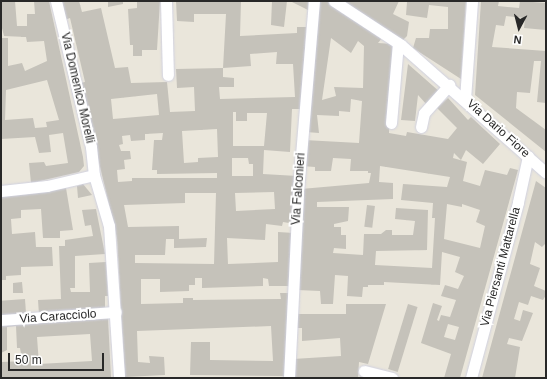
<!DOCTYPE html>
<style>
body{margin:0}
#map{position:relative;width:547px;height:379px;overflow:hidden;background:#eae6db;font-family:Arial,sans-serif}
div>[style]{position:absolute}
.building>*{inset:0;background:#c5c2ba;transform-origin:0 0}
.roads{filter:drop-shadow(0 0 1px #d0d1e0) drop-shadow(0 0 1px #d0d1e0)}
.street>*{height:11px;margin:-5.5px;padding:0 5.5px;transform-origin:5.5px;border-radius:5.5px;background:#fff}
span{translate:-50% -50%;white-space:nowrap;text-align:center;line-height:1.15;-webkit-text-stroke:4px #fff;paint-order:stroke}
.street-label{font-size:12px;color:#282828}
.frame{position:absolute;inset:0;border:2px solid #282828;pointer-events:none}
.north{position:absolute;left:499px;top:8px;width:40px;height:40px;-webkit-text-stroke:3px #fff;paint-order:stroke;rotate:187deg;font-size:11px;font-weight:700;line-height:16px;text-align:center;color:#282828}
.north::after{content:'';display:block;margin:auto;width:14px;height:18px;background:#282828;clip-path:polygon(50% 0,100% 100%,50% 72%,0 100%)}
.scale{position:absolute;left:8px;top:353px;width:96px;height:18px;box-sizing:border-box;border:2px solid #282828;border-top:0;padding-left:5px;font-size:12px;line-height:14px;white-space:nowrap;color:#282828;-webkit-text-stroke:3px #fff;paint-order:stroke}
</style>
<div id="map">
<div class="building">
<i style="clip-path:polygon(evenodd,1px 1px,15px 1px,17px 26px,27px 26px,27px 14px,35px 14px,34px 1px,49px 1px,83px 157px,84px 166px,79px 172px,31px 183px,29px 163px,44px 162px,46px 166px,68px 163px,63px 133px,49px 135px,51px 152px,39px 153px,35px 137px,1px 139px,1px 38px,8px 38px,8px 66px,22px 63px,25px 71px,47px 61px,44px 41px,27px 42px,26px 37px,4px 36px,1px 24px,1px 1px,47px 80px,59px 120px,46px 122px,47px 127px,35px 128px,33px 118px,5px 120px,6px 90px,47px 80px)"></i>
<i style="clip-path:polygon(evenodd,61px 1px,79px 1px,82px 12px,101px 8px,115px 68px,128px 67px,131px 83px,167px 82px,170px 112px,195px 111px,194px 87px,177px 88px,176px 69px,223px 68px,226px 14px,194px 14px,194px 22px,177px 21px,176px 1px,241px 1px,240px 36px,297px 33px,297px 27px,306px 27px,302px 109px,292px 109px,290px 152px,264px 150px,263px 174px,297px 176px,295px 224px,283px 222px,282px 226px,266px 224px,265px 240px,227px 238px,228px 264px,278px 262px,278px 232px,294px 233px,291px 286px,269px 286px,268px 279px,263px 278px,263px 286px,202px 288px,202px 278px,195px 278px,195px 285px,189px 285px,189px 291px,160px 292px,160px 279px,141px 279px,141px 304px,183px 303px,183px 298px,193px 298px,193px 300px,281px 299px,280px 293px,289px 293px,285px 376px,190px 375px,191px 342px,210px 342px,210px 360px,273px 361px,271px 326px,137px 331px,138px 362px,150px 363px,149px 356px,164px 357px,165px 375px,125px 377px,117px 238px,80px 83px,85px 82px,70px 18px,65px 20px,61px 1px,277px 52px,276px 64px,293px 64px,295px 97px,220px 99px,219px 87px,234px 87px,234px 78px,223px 77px,223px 68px,251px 66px,250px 54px,277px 52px,61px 1px,157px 94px,159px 115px,113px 119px,111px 99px,157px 94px,61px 1px,233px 112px,236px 112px,236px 121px,247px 121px,247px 113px,267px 113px,264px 146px,233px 146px,233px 112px,61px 1px,217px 129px,218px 157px,198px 158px,198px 162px,184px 163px,182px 131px,217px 129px,61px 1px,163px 133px,162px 140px,154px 140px,152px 170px,157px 170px,157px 174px,217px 173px,217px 178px,132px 178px,132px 181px,118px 182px,117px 170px,125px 169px,124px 160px,131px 159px,130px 151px,121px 151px,119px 145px,123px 144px,122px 136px,130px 135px,131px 141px,145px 140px,145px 134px,163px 133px,61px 1px,232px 158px,248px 158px,249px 164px,253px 164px,253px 176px,232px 176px,232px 158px,61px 1px,274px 192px,275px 209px,236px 211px,235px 193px,274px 192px,61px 1px,185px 193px,216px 193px,214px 264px,135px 263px,135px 255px,165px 255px,166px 239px,174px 239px,174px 248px,206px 247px,207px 238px,179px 239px,179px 226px,128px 227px,124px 205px,185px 203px,185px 193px)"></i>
<i style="clip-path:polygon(108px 1px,123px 1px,123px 4px,108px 7px)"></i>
<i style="clip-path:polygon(137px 1px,160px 1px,157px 50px,142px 50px,142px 56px,133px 56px,133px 45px,130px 45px,128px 9px,137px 8px)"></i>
<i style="clip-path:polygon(272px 1px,287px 1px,284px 27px,271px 25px)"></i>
<i style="clip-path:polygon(290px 1px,308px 1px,308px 10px)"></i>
<i style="clip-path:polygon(evenodd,320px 1px,327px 1px,382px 38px,378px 43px,393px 44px,389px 133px,406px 136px,407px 132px,448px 139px,457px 128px,437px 108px,448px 98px,468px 120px,471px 117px,500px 144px,483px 164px,466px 150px,461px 160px,454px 153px,453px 158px,467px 162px,463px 181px,480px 186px,485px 170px,507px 175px,510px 168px,518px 170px,460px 378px,444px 378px,451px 354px,421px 343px,433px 303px,442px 306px,437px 320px,439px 321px,441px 315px,450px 317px,456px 300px,441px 296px,445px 285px,458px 289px,464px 276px,455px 272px,460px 257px,442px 252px,440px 285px,384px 282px,384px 285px,368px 285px,368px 287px,363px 287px,362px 297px,347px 296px,348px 276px,335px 275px,333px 304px,321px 304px,320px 291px,297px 290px,301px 189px,369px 183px,371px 173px,368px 173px,368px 171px,350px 171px,351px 159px,333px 158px,331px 171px,315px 171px,315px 167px,302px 166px,304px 140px,359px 143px,362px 101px,351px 99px,350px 112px,339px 111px,339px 116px,317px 115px,319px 133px,306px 132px,314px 23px,320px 1px,331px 38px,351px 53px,358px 41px,364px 46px,363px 88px,334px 87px,336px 96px,322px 100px,331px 38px,320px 1px,380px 166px,450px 177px,447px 187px,403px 184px,401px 200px,433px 203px,432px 218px,435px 218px,432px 268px,375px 265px,376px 251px,427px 250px,428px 210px,396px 208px,395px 219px,415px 221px,413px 235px,392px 235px,392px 230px,386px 230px,381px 234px,364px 234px,363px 255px,333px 253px,334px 248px,346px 249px,346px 235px,341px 235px,341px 227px,334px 227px,334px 224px,348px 221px,349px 207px,317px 207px,317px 202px,393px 199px,393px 183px,379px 182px,380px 166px,320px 1px,447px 204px,462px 207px,462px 204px,480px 210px,476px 222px,485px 226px,480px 248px,444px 239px,447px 204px,320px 1px,448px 324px,459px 327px,455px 340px,444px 337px,448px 324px)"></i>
<i style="clip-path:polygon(343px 1px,399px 1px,393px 14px,409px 22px,407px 36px,403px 40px)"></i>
<i style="clip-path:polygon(403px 1px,466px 1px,461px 79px,413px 48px,416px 38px,429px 38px,430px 29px,448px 29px,448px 7px,429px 5px,427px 18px,406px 15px,407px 2px)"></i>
<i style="clip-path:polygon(481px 1px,499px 1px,498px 6px,519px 8px,520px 1px,546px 3px,546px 30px,524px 28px,525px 18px,506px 16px,504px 26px,496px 25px,492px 47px,546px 51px,546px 103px,537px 102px,541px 61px,534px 61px,530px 93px,517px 92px,516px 108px,546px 130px,546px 152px,475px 95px)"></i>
<i style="clip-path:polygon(408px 64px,441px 93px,428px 106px,418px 95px,415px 121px,401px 120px)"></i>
<i style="clip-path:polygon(536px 181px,546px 188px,546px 243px,542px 247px,535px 242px,530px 264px,540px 268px,534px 286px,546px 291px,546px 295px,543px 300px,531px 296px,528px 305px,519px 302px,514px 319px,520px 321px,523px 310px,533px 313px,522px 341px,509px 338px,507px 344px,520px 347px,515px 378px,482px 378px)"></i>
<i style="clip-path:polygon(83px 184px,92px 195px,78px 198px,77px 186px)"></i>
<i style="clip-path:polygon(66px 188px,73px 230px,60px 231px,60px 238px,43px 238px,41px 209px,21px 210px,21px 218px,11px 219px,12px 234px,35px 232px,36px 247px,52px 247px,53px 266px,21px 267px,21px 275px,6px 276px,6px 280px,1px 280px,1px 195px)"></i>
<i style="left:367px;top:205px;width:8px;height:22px;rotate:7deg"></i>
<i style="clip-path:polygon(96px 209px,105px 254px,75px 256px,75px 288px,70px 288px,71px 292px,90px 292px,89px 263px,106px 262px,108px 296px,105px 296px,105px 311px,39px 315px,38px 300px,61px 299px,59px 246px,65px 246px,65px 240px,93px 236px,91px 225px,85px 226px,82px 210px)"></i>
<i style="clip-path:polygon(22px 282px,23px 293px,13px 293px,13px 283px)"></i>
<i style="left:25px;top:299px;width:16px;height:24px;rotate:86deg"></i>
<i style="clip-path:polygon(346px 304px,386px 304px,368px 364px,359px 362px,358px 378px,292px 378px,293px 359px,341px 356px,340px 338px,302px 341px,302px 328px,294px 328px,295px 314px,346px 314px)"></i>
<i style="left:408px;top:304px;width:10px;height:68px;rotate:17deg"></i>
<i style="clip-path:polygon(evenodd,108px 318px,111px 377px,1px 378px,1px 362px,27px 361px,26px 353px,21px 354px,20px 348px,17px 348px,16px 326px,7px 327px,7px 350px,1px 353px,1px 324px,108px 318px,90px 334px,92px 361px,39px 364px,37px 337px,90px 334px)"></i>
</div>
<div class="roads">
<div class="street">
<i style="left:56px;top:1px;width:150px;rotate:76.5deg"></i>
<i style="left:91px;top:147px;width:28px;rotate:84deg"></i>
<i style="left:94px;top:175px;width:53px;rotate:73.6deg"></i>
<i style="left:109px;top:226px;width:152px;rotate:86.2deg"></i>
<i style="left:166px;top:1px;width:74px;rotate:88.5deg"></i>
<i style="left:334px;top:1px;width:80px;rotate:33.3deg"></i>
<i style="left:401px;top:45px;width:193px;rotate:41.4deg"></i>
<i style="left:465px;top:99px;width:98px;rotate:-85.9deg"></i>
<i style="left:391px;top:123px;width:80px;rotate:-85deg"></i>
<i style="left:421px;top:127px;width:14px;rotate:-78deg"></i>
<i style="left:424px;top:113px;width:38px;rotate:-48deg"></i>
<i style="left:1px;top:191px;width:46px;rotate:-6.2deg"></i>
<i style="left:47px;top:186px;width:48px;rotate:-13.2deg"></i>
<i style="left:1px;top:320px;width:115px;rotate:-4deg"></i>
<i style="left:364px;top:371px;width:29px;rotate:14deg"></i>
<i style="left:289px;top:378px;width:187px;rotate:-87.2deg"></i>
<i style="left:298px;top:191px;width:191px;rotate:-85.2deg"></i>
<i style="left:471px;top:378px;width:182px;rotate:-75deg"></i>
<i style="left:518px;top:202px;width:47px;rotate:-77.7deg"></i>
</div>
</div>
<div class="street-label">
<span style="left:77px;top:88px;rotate:77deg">Via Domenico Morelli</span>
<span style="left:498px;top:129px;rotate:42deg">Via Dario Fiore</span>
<span style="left:299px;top:189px;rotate:-86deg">Via Falconieri</span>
<span style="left:501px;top:267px;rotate:-75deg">Via Piersanti Mattarella</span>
<span style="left:58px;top:317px;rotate:-4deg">Via Caracciolo</span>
</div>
<div class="frame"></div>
<div class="north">N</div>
<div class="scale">50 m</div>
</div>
